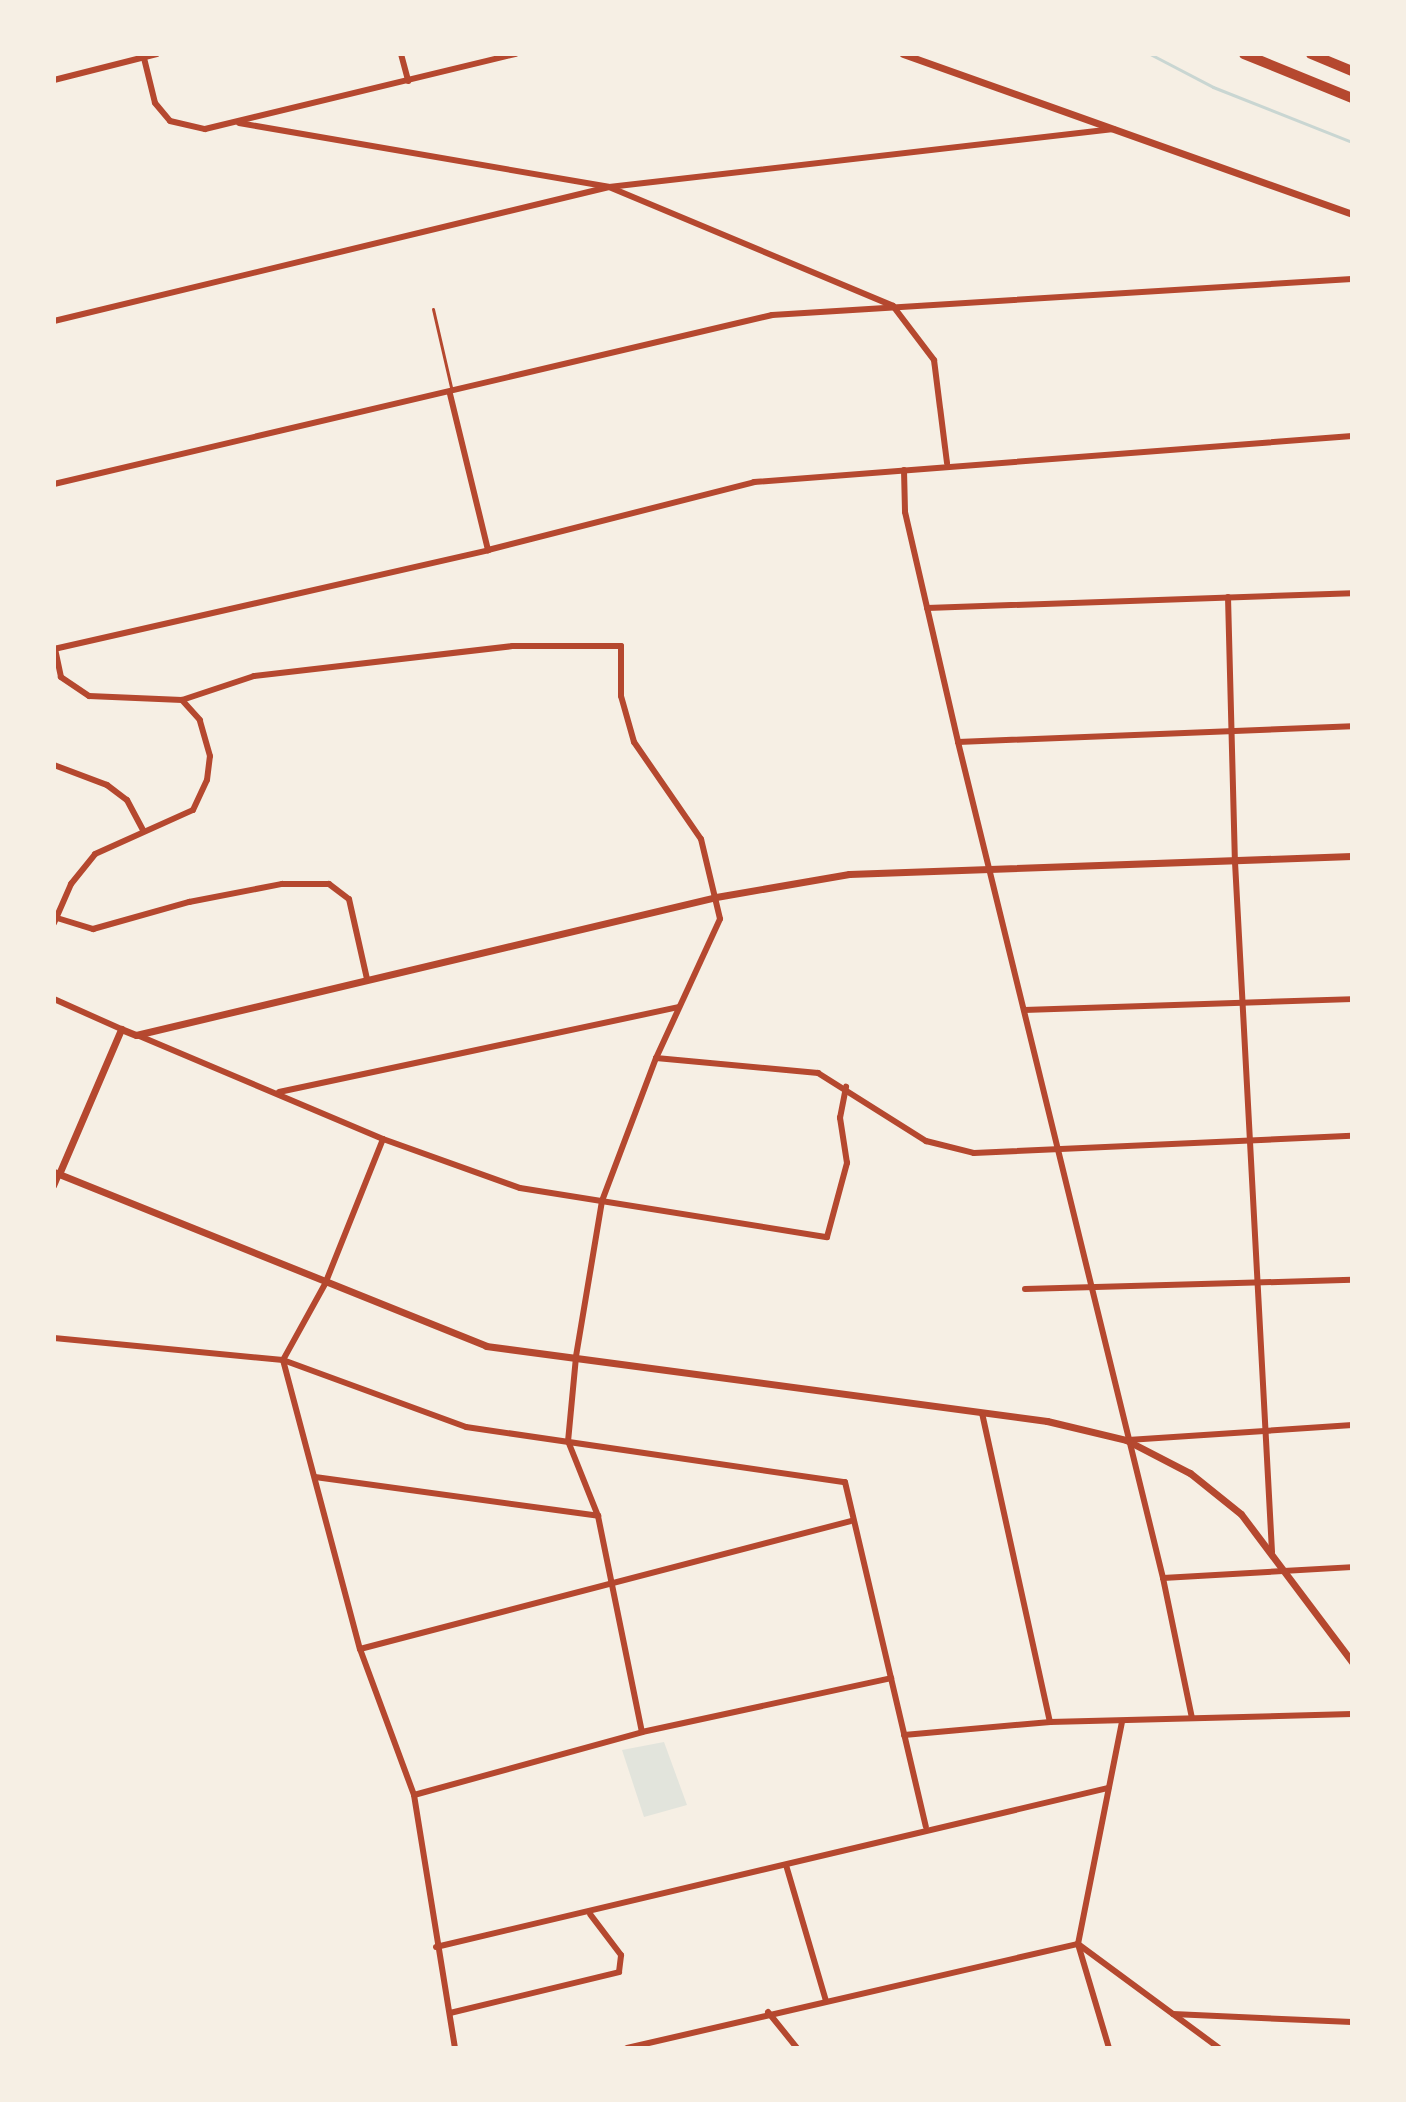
<!DOCTYPE html>
<style>
body{margin:0}
#map{position:relative;width:1406px;height:2102px;overflow:hidden;background:#f6efe4;font-family:Bitter,serif}
div>[style]{position:absolute}
.green>*{inset:0;background:#e2e4dc}
.stream>*{height:3px;margin:-1.5px;padding:0 1.5px;transform-origin:1.5px;border-radius:1.5px;background:#c9d6d2}
.service>*{height:3px;margin:-1.5px;padding:0 1.5px;transform-origin:1.5px;border-radius:1.5px;background:#b5482f}
.minor>*{height:6px;margin:-3px;padding:0 3px;transform-origin:3px;border-radius:3px;background:#b5482f}
.tertiary>*{height:7px;margin:-3.5px;padding:0 3.5px;transform-origin:3.5px;border-radius:3.5px;background:#b5482f}
.motorway>*{height:10px;margin:-5px;padding:0 5px;transform-origin:5px;border-radius:5px;background:#b5482f}
span{translate:-50% -50%;white-space:nowrap;text-align:center;line-height:1.15;-webkit-text-stroke:8px #f6efe4;paint-order:stroke}
.frame{position:absolute;inset:0;border:56px solid #f6efe4;pointer-events:none}
</style>
<div id="map">
<div class="green">
<i style="clip-path:polygon(664px 1742px,687px 1805px,644px 1817px,622px 1750px)"></i>
</div>
<div class="stream">
<i style="left:1150px;top:54px;width:71px;rotate:27.6deg"></i>
<i style="left:1213px;top:87px;width:149px;rotate:21.6deg"></i>
</div>
<div class="service">
<i style="left:433px;top:309px;width:84px;rotate:77deg"></i>
</div>
<div class="minor">
<i style="left:143px;top:54px;width:50px;rotate:76.2deg"></i>
<i style="left:155px;top:103px;width:23px;rotate:50deg"></i>
<i style="left:170px;top:121px;width:36px;rotate:13deg"></i>
<i style="left:205px;top:129px;width:320px;rotate:-13.6deg"></i>
<i style="left:401px;top:54px;width:28px;rotate:75deg"></i>
<i style="left:54px;top:80px;width:106px;rotate:-14.2deg"></i>
<i style="left:239px;top:123px;width:375px;rotate:9.8deg"></i>
<i style="left:609px;top:187px;width:308px;rotate:22.7deg"></i>
<i style="left:893px;top:306px;width:68px;rotate:52.8deg"></i>
<i style="left:934px;top:360px;width:104px;rotate:82.8deg"></i>
<i style="left:54px;top:321px;width:571px;rotate:-13.57deg"></i>
<i style="left:609px;top:187px;width:508px;rotate:-6.55deg"></i>
<i style="left:450px;top:394px;width:161px;rotate:76.3deg"></i>
<i style="left:904px;top:470px;width:42px;rotate:88.6deg"></i>
<i style="left:905px;top:512px;width:236px;rotate:77deg"></i>
<i style="left:958px;top:742px;width:861px;rotate:76.22deg"></i>
<i style="left:1163px;top:1578px;width:143px;rotate:78.3deg"></i>
<i style="left:54px;top:484px;width:738px;rotate:-13.24deg"></i>
<i style="left:772px;top:315px;width:581px;rotate:-3.55deg"></i>
<i style="left:1228px;top:597px;width:265px;rotate:88.5deg"></i>
<i style="left:1235px;top:862px;width:691px;rotate:86.93deg"></i>
<i style="left:927px;top:608px;width:425px;rotate:-2deg"></i>
<i style="left:54px;top:649px;width:445px;rotate:-12.8deg"></i>
<i style="left:488px;top:550px;width:275px;rotate:-14.3deg"></i>
<i style="left:754px;top:482px;width:600px;rotate:-4.4deg"></i>
<i style="left:182px;top:700px;width:76px;rotate:-18.4deg"></i>
<i style="left:254px;top:676px;width:260px;rotate:-6.6deg"></i>
<i style="left:512px;top:646px;width:109px"></i>
<i style="left:621px;top:646px;width:50px;rotate:90deg"></i>
<i style="left:621px;top:696px;width:48px;rotate:74.2deg"></i>
<i style="left:634px;top:742px;width:118px;rotate:55.4deg"></i>
<i style="left:701px;top:839px;width:82px;rotate:76.6deg"></i>
<i style="left:720px;top:919px;width:153px;rotate:114.7deg"></i>
<i style="left:656px;top:1058px;width:153px;rotate:110.7deg"></i>
<i style="left:602px;top:1201px;width:158px;rotate:99.5deg"></i>
<i style="left:576px;top:1357px;width:84px;rotate:95.4deg"></i>
<i style="left:568px;top:1441px;width:81px;rotate:68.2deg"></i>
<i style="left:598px;top:1516px;width:220px;rotate:78.5deg"></i>
<i style="left:958px;top:742px;width:394px;rotate:-2.3deg"></i>
<i style="left:54px;top:765px;width:57px;rotate:20.7deg"></i>
<i style="left:107px;top:785px;width:25px;rotate:37deg"></i>
<i style="left:127px;top:800px;width:34px;rotate:62deg"></i>
<i style="left:57px;top:918px;width:38px;rotate:17deg"></i>
<i style="left:93px;top:929px;width:100px;rotate:-15.7deg"></i>
<i style="left:189px;top:902px;width:95px;rotate:-11deg"></i>
<i style="left:282px;top:884px;width:47px"></i>
<i style="left:329px;top:884px;width:25px;rotate:37deg"></i>
<i style="left:349px;top:899px;width:82px;rotate:77.3deg"></i>
<i style="left:54px;top:923px;width:43px;rotate:-66.4deg"></i>
<i style="left:71px;top:884px;width:38px;rotate:-51deg"></i>
<i style="left:95px;top:854px;width:107px;rotate:-24.2deg"></i>
<i style="left:193px;top:810px;width:33px;rotate:-65deg"></i>
<i style="left:207px;top:780px;width:24px;rotate:-83deg"></i>
<i style="left:210px;top:756px;width:37px;rotate:-106deg"></i>
<i style="left:200px;top:720px;width:27px;rotate:-132deg"></i>
<i style="left:182px;top:700px;width:93px;rotate:-177.5deg"></i>
<i style="left:89px;top:696px;width:34px;rotate:-146deg"></i>
<i style="left:61px;top:677px;width:29px;rotate:-102deg"></i>
<i style="left:54px;top:999px;width:73px;rotate:24.1deg"></i>
<i style="left:1024px;top:1010px;width:328px;rotate:-1.9deg"></i>
<i style="left:137px;top:1035px;width:267px;rotate:22.9deg"></i>
<i style="left:383px;top:1139px;width:145px;rotate:19.7deg"></i>
<i style="left:520px;top:1188px;width:311px;rotate:9.1deg"></i>
<i style="left:827px;top:1237px;width:77px;rotate:-74.9deg"></i>
<i style="left:847px;top:1163px;width:46px;rotate:-98.8deg"></i>
<i style="left:840px;top:1118px;width:32px;rotate:-79deg"></i>
<i style="left:656px;top:1058px;width:163px;rotate:5.3deg"></i>
<i style="left:818px;top:1073px;width:128px;rotate:32.2deg"></i>
<i style="left:926px;top:1141px;width:49px;rotate:14deg"></i>
<i style="left:974px;top:1153px;width:378px;rotate:-2.6deg"></i>
<i style="left:279px;top:1092px;width:408px;rotate:-12deg"></i>
<i style="left:383px;top:1139px;width:156px;rotate:111.8deg"></i>
<i style="left:325px;top:1284px;width:87px;rotate:118.9deg"></i>
<i style="left:283px;top:1360px;width:299px;rotate:75.1deg"></i>
<i style="left:360px;top:1649px;width:156px;rotate:69.7deg"></i>
<i style="left:414px;top:1795px;width:256px;rotate:80.8deg"></i>
<i style="left:54px;top:1186px;width:13px;rotate:-67deg"></i>
<i style="left:1025px;top:1289px;width:327px;rotate:-1.6deg"></i>
<i style="left:54px;top:1338px;width:230px;rotate:5.5deg"></i>
<i style="left:283px;top:1360px;width:195px;rotate:20.1deg"></i>
<i style="left:466px;top:1427px;width:383px;rotate:8.3deg"></i>
<i style="left:845px;top:1482px;width:354px;rotate:76.8deg"></i>
<i style="left:982px;top:1413px;width:316px;rotate:77.6deg"></i>
<i style="left:1128px;top:1440px;width:225px;rotate:-3.8deg"></i>
<i style="left:315px;top:1477px;width:286px;rotate:7.8deg"></i>
<i style="left:1163px;top:1578px;width:189px;rotate:-3.3deg"></i>
<i style="left:360px;top:1649px;width:507px;rotate:-14.61deg"></i>
<i style="left:904px;top:1735px;width:147px;rotate:-5.1deg"></i>
<i style="left:1050px;top:1722px;width:302px;rotate:-1.5deg"></i>
<i style="left:414px;top:1795px;width:237px;rotate:-15.4deg"></i>
<i style="left:642px;top:1732px;width:255px;rotate:-12.2deg"></i>
<i style="left:786px;top:1865px;width:142px;rotate:73.6deg"></i>
<i style="left:436px;top:1947px;width:691px;rotate:-13.31deg"></i>
<i style="left:768px;top:2012px;width:46px;rotate:51.1deg"></i>
<i style="left:450px;top:2013px;width:174px;rotate:-13.6deg"></i>
<i style="left:619px;top:1972px;width:17px;rotate:-83deg"></i>
<i style="left:621px;top:1955px;width:51px;rotate:-127.1deg"></i>
<i style="left:1173px;top:2014px;width:179px;rotate:2.6deg"></i>
<i style="left:627px;top:2048px;width:463px;rotate:-13deg"></i>
<i style="left:1078px;top:1944px;width:175px;rotate:36.4deg"></i>
<i style="left:1109px;top:2048px;width:109px;rotate:-106.6deg"></i>
<i style="left:1078px;top:1944px;width:226px;rotate:-78.8deg"></i>
</div>
<div class="tertiary">
<i style="left:903px;top:54px;width:477px;rotate:19.6deg"></i>
<i style="left:54px;top:1172px;width:466px;rotate:21.9deg"></i>
<i style="left:486px;top:1346px;width:566px;rotate:7.61deg"></i>
<i style="left:1047px;top:1421px;width:81px;rotate:13.5deg"></i>
<i style="left:1126px;top:1440px;width:72px;rotate:27.3deg"></i>
<i style="left:1190px;top:1473px;width:65px;rotate:38.8deg"></i>
<i style="left:1241px;top:1514px;width:185px;rotate:53.1deg"></i>
<i style="left:59px;top:1174px;width:158px;rotate:-66.8deg"></i>
<i style="left:121px;top:1029px;width:16px;rotate:22deg"></i>
<i style="left:136px;top:1035px;width:596px;rotate:-13.38deg"></i>
<i style="left:716px;top:897px;width:135px;rotate:-9.8deg"></i>
<i style="left:849px;top:874px;width:503px;rotate:-2.05deg"></i>
</div>
<div class="motorway">
<i style="left:1244px;top:54px;width:117px;rotate:22.2deg"></i>
<i style="left:1311px;top:54px;width:44px;rotate:22.5deg"></i>
</div>
<div class="frame"></div>
</div>
